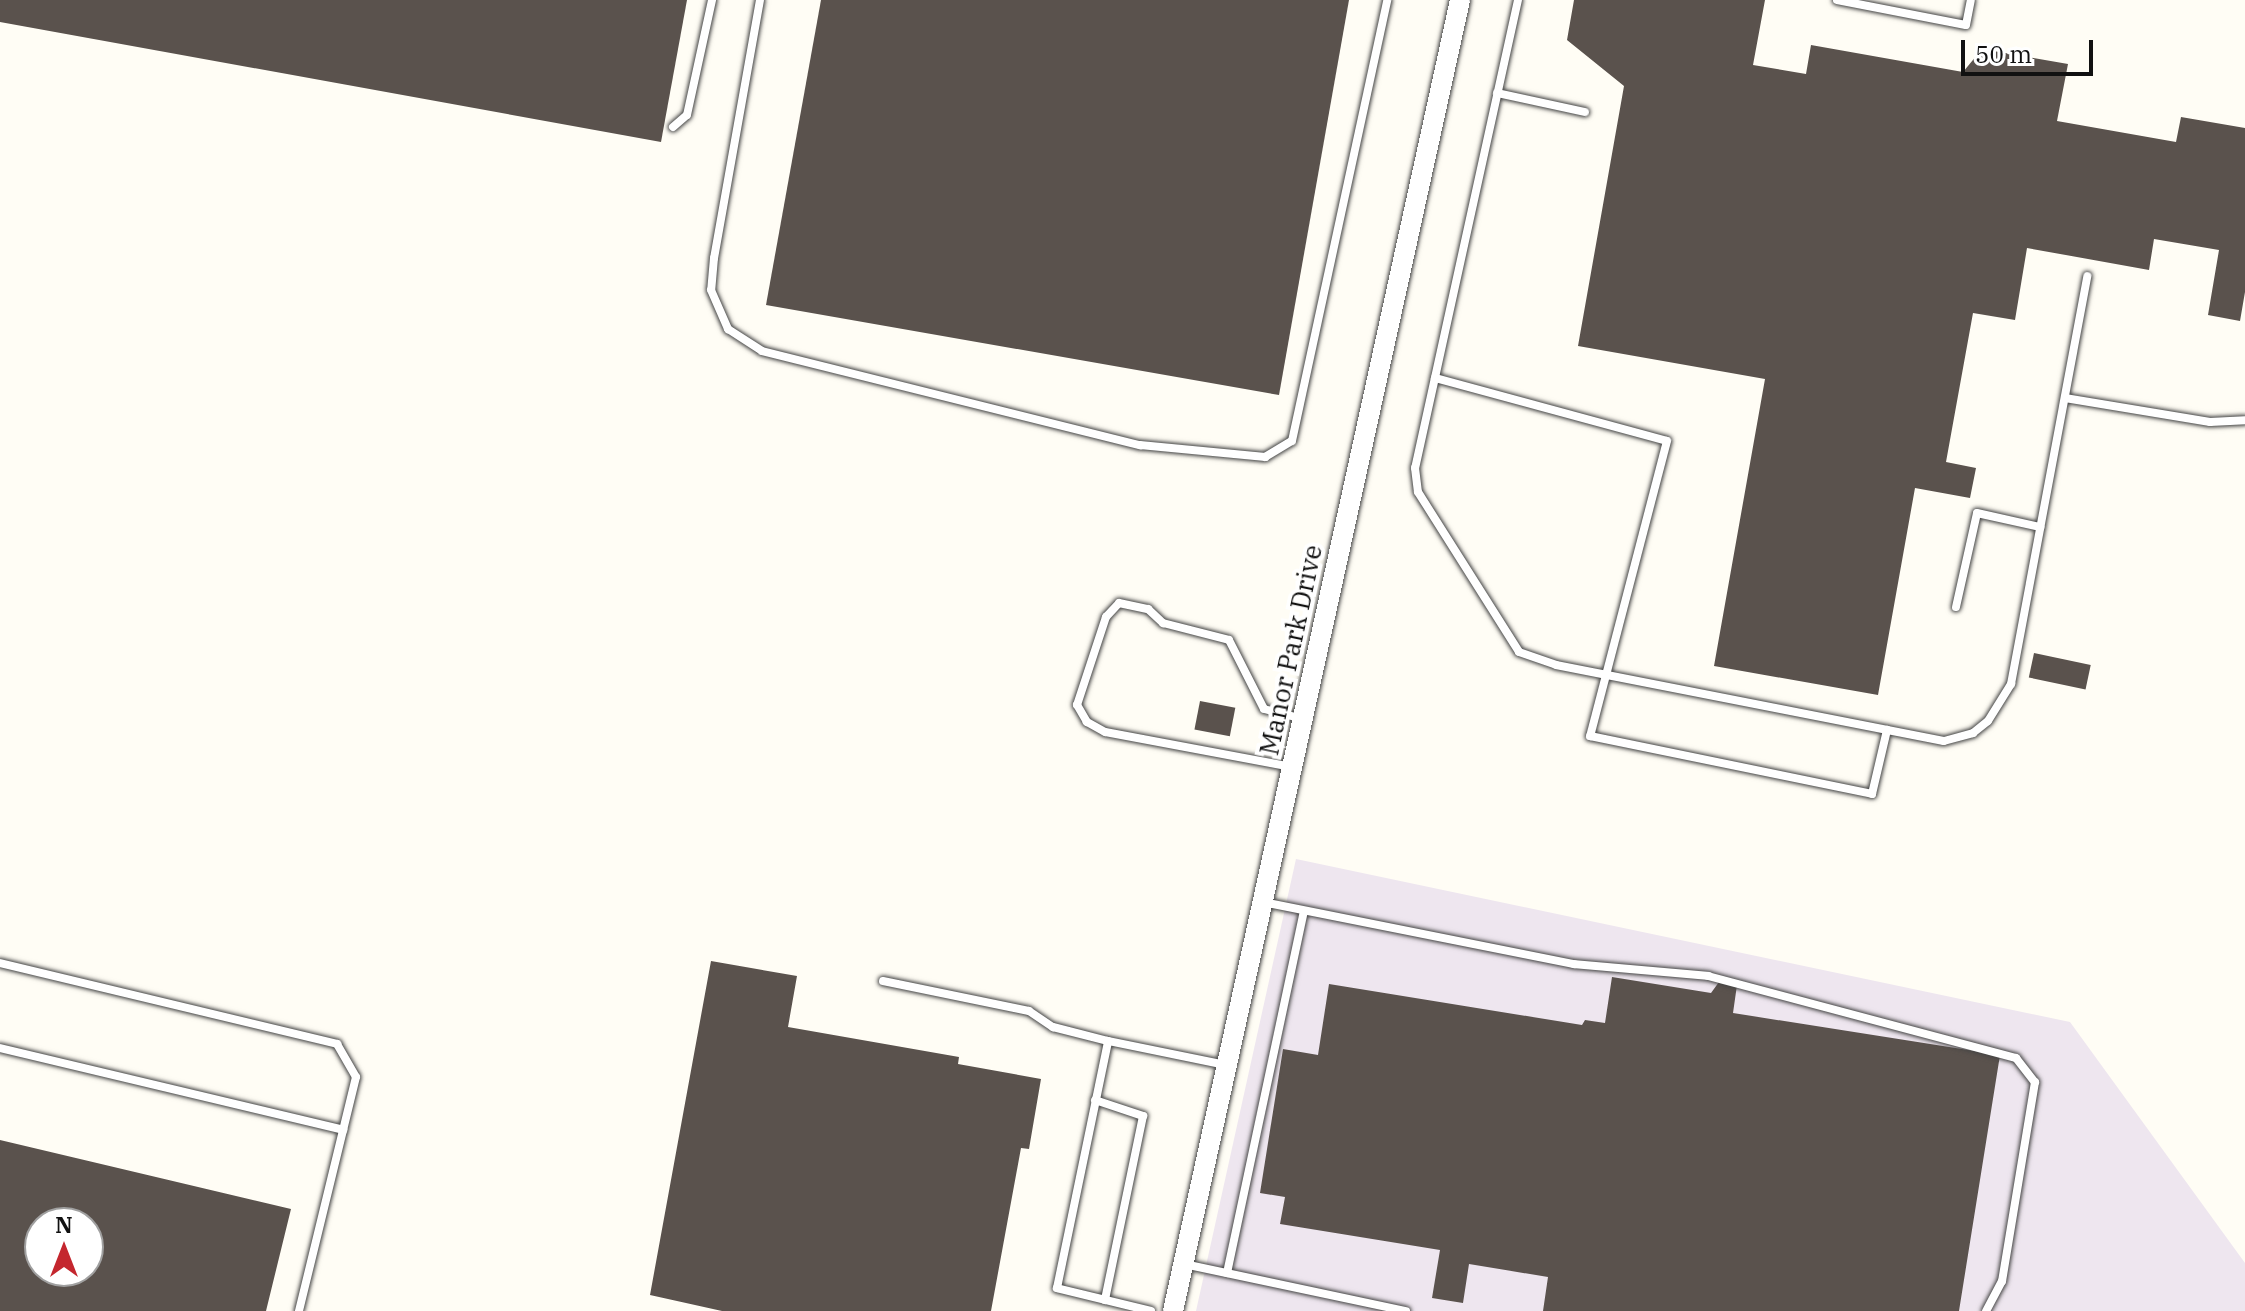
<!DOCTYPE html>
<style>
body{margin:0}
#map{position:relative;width:2245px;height:1311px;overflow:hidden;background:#fffdf5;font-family:"IBM Plex Serif",serif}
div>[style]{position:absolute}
.industrial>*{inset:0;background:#eee6ef}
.building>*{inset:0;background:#5a524d;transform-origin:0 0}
.roads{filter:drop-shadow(0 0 2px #444) drop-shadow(0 0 2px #444)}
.service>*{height:8px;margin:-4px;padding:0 4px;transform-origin:4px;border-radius:4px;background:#fff}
.tertiary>*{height:20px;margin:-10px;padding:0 10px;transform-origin:10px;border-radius:10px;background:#fff}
span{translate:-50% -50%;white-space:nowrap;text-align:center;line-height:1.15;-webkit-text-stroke:8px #fff;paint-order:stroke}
.street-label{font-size:26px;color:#111}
.north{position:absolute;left:24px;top:1207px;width:80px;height:80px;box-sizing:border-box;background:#fff;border:2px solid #a0a0a0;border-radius:50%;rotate:0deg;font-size:22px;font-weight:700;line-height:32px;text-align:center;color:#111}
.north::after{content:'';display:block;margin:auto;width:28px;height:36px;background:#c4262e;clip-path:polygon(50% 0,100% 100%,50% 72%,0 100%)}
.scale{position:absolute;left:1961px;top:40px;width:132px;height:36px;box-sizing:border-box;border:4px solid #111;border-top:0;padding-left:10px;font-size:24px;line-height:28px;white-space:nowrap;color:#111;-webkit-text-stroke:6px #fff;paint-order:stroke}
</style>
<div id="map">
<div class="industrial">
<i style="clip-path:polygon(1296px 859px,2070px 1022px,2245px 1263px,2245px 1311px,1196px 1311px)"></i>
</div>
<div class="building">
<i style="clip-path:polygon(0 0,687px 0,661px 142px,0 22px)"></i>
<i style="clip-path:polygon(821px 0,1349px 0,1279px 395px,766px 305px)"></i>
<i style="clip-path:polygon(1574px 0,1765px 0,1753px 65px,1806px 74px,1811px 45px,1963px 72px,1982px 49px,2068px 64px,2057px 121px,2176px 142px,2181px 117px,2245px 128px,2245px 292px,2240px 321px,2208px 315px,2219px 250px,2154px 239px,2149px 270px,2027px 248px,2015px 320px,1973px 313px,1946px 462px,1976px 468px,1970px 498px,1915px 488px,1878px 695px,1714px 666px,1765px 379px,1578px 346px,1624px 86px,1567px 40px)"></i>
<i style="left:2034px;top:653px;width:58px;height:25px;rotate:12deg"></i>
<i style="left:1200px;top:701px;width:36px;height:29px;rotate:11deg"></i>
<i style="clip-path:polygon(711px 961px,797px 976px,788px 1027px,959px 1057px,958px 1064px,1041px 1079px,1029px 1149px,1021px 1148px,991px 1311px,722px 1311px,650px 1295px)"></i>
<i style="clip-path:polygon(1612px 977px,1711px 993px,1719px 982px,1737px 985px,1733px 1013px,2000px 1055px,1959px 1311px,1543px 1311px,1548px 1277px,1469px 1264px,1463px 1303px,1432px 1298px,1440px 1250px,1280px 1224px,1285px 1197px,1260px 1193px,1283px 1049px,1318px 1055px,1329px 984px,1582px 1025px,1585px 1020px,1605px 1023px)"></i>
<i style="clip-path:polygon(evenodd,0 1140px,291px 1209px,266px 1311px,0 1311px,0 1140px,40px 1223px,88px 1223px,88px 1271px,40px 1271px,40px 1223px)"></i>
</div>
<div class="roads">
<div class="service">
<i style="left:760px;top:0;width:262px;rotate:100.1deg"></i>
<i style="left:714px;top:258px;width:32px;rotate:95deg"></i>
<i style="left:711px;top:290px;width:43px;rotate:66.4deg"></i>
<i style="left:728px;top:329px;width:40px;rotate:32.9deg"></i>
<i style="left:762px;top:351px;width:390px;rotate:14deg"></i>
<i style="left:1140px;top:445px;width:126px;rotate:5.5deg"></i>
<i style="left:1265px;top:457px;width:31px;rotate:-31deg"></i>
<i style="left:1292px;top:441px;width:451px;rotate:-77.8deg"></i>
<i style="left:1518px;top:0;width:479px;rotate:102.4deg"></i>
<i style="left:1415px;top:468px;width:24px;rotate:83deg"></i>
<i style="left:1418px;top:492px;width:189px;rotate:57.7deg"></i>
<i style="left:1519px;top:652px;width:39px;rotate:19deg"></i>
<i style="left:1556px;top:665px;width:395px;rotate:11.1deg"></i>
<i style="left:1944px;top:741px;width:30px;rotate:-15deg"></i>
<i style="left:1973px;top:733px;width:19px;rotate:-39deg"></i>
<i style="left:1988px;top:721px;width:44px;rotate:-58.1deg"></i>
<i style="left:2011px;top:684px;width:415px;rotate:-79.4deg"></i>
<i style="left:1837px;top:0;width:131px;rotate:11deg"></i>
<i style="left:1966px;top:25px;width:25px;rotate:-79deg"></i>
<i style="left:1497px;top:93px;width:90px;rotate:12.2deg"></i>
<i style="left:673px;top:127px;width:18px;rotate:-41deg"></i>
<i style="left:687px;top:115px;width:118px;rotate:-77.7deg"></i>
<i style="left:1435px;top:378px;width:240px;rotate:15.2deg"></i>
<i style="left:1667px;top:441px;width:305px;rotate:104.6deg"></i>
<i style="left:1590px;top:736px;width:288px;rotate:11.6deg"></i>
<i style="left:1872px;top:794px;width:66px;rotate:-76.8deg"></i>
<i style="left:2065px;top:398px;width:147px;rotate:9.4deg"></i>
<i style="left:2210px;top:422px;width:35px;rotate:-3deg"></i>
<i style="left:1956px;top:607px;width:96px;rotate:-77.4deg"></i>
<i style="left:1977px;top:513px;width:65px;rotate:12.5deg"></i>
<i style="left:1292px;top:767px;width:190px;rotate:-169.4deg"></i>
<i style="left:1105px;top:732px;width:21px;rotate:-151deg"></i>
<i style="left:1087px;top:722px;width:20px;rotate:-120deg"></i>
<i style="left:1077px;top:705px;width:93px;rotate:-71.8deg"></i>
<i style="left:1106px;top:617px;width:19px;rotate:-47deg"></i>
<i style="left:1119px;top:603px;width:30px;rotate:12deg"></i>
<i style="left:1148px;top:609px;width:21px;rotate:43deg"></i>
<i style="left:1163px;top:623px;width:68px;rotate:14.4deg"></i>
<i style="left:1229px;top:640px;width:77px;rotate:63.1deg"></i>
<i style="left:1264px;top:709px;width:40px;rotate:14.4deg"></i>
<i style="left:1263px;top:902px;width:317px;rotate:11.3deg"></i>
<i style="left:1574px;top:964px;width:135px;rotate:5.1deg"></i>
<i style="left:1708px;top:976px;width:319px;rotate:14.9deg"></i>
<i style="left:2016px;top:1058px;width:31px;rotate:52deg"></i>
<i style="left:2035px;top:1082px;width:202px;rotate:99.4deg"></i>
<i style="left:2002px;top:1281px;width:34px;rotate:118deg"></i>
<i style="left:0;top:963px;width:347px;rotate:13.5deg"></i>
<i style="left:337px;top:1044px;width:38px;rotate:60deg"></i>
<i style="left:356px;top:1077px;width:241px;rotate:103.7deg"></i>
<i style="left:883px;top:981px;width:149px;rotate:11.6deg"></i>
<i style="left:1029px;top:1011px;width:29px;rotate:34deg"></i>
<i style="left:1053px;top:1027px;width:57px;rotate:14.3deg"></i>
<i style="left:0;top:1048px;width:353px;rotate:13.4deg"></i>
<i style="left:1095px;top:1100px;width:51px;rotate:18.4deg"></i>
<i style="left:1143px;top:1116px;width:188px;rotate:101.7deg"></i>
<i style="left:1184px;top:1264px;width:227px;rotate:12deg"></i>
<i style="left:1227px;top:1273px;width:370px;rotate:-78deg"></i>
<i style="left:1151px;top:1311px;width:97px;rotate:-166.3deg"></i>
<i style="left:1057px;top:1288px;width:252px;rotate:-78.3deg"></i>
<i style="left:1108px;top:1041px;width:120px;rotate:11.5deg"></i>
</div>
<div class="tertiary">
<i style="left:1173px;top:1311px;width:1342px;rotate:-77.65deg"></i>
</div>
</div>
<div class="street-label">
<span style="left:1291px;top:650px;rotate:-78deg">Manor Park Drive</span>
</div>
<div class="north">N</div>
<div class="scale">50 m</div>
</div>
